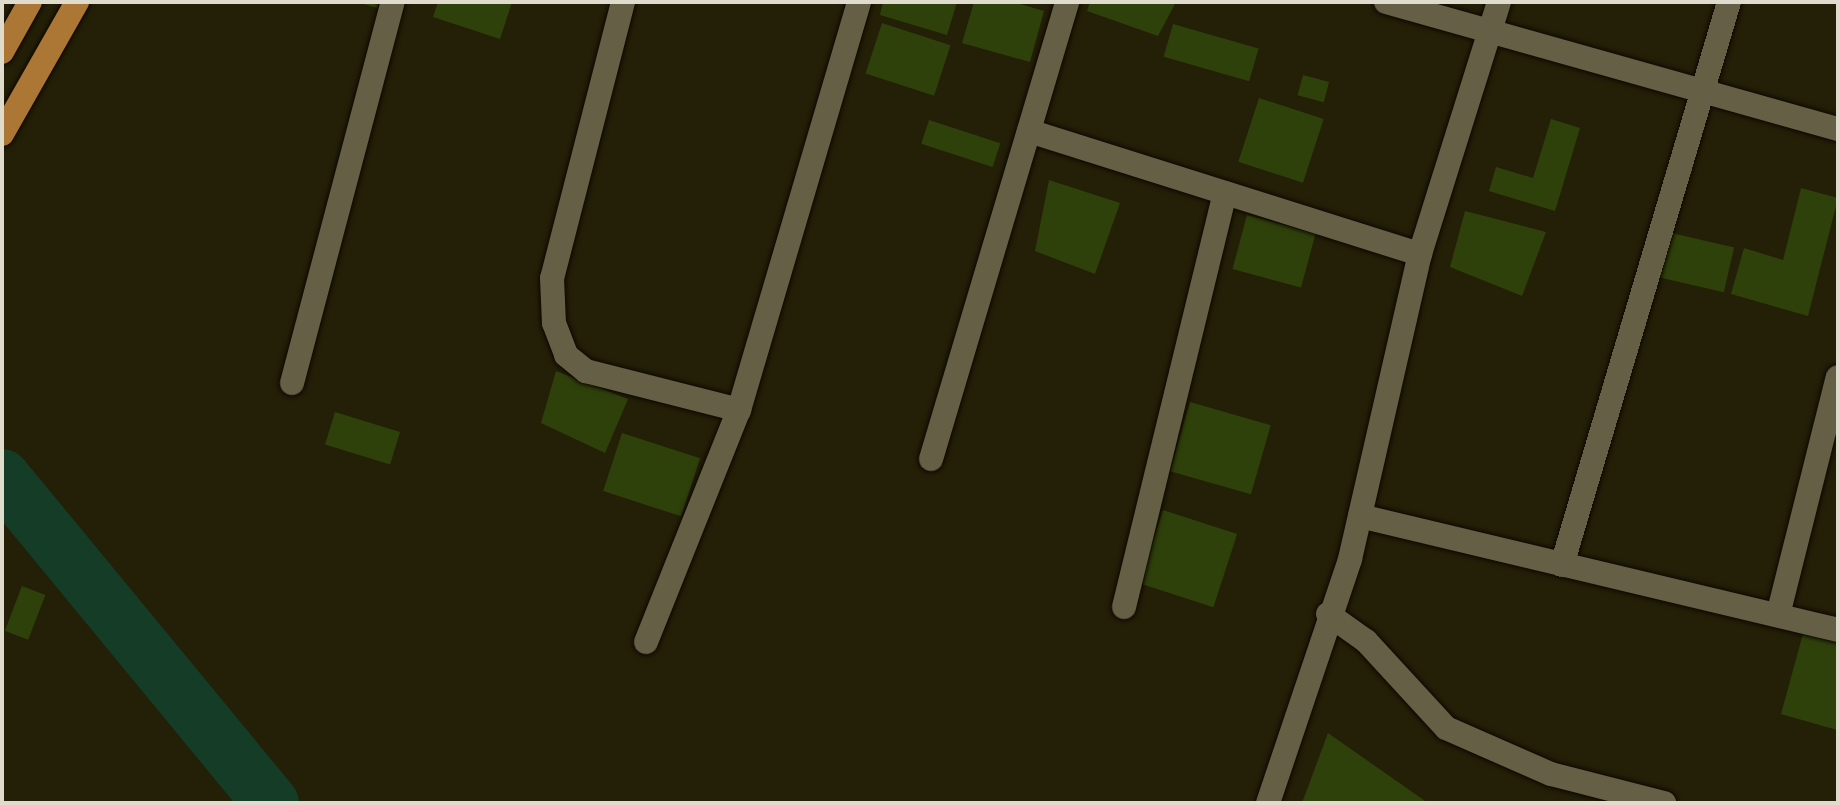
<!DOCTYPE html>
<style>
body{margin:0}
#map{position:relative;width:1840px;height:805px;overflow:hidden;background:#241f07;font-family:Arial,sans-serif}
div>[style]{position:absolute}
.river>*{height:56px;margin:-28px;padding:0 28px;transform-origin:28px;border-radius:28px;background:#143c26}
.building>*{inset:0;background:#2f410b;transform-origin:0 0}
.roads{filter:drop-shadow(0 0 2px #0d0800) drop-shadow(0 0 2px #0d0800)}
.minor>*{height:24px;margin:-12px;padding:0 12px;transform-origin:12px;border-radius:12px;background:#655f46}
.trunk>*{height:24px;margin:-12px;padding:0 12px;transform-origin:12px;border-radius:12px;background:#ac7634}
span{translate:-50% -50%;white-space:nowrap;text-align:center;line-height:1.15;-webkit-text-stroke:6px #0b0902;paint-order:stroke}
.frame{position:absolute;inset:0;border:4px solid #dfdccd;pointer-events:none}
</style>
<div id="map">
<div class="river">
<i style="left:2px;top:477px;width:423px;rotate:50.5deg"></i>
</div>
<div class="building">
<i style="clip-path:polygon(358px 2px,379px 2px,377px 8px)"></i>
<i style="clip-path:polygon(438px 2px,479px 3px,512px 2px,500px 39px,433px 17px)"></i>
<i style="clip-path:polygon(883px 2px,957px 2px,947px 35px,880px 15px)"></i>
<i style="clip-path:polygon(974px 2px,1013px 2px,1044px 11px,1030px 62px,962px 43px)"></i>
<i style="clip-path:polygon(1090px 2px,1176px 2px,1158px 36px,1087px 11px)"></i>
<i style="left:882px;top:23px;width:72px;height:53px;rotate:18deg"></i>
<i style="left:1173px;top:24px;width:89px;height:34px;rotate:16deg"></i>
<i style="left:1303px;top:75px;width:27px;height:21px;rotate:15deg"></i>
<i style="left:1259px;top:98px;width:68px;height:67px;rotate:18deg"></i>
<i style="clip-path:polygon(1551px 119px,1580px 128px,1555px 211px,1489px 191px,1496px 167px,1533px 178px)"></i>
<i style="left:929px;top:120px;width:75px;height:25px;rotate:18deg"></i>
<i style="clip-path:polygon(1049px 180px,1120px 203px,1095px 274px,1035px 251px)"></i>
<i style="clip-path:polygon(1801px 188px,1838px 198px,1808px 316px,1731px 294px,1744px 248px,1783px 260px)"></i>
<i style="clip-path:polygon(1465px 211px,1546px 232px,1522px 296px,1450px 267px)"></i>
<i style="left:1247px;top:215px;width:71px;height:56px;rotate:15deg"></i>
<i style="left:1663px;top:231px;width:73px;height:46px;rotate:13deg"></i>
<i style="clip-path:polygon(556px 371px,628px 399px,605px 453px,541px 423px)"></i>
<i style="left:1190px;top:402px;width:84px;height:72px;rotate:16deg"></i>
<i style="left:335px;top:412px;width:68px;height:34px;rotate:17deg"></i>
<i style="left:622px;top:433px;width:82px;height:61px;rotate:18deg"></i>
<i style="left:1163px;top:510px;width:78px;height:77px;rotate:18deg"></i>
<i style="left:22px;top:586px;width:25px;height:48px;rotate:21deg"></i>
<i style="clip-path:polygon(1804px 630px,1838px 639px,1837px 730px,1781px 714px)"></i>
<i style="clip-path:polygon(1328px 733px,1428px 803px,1302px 803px)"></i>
</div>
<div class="roads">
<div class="minor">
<i style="left:623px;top:2px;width:285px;rotate:104.4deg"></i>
<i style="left:552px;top:278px;width:45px;rotate:87.5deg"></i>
<i style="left:554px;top:323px;width:34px;rotate:69deg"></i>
<i style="left:566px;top:355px;width:26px;rotate:39deg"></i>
<i style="left:586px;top:371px;width:158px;rotate:14.3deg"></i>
<i style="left:1386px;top:2px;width:470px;rotate:15.7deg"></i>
<i style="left:1029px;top:131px;width:410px;rotate:17.5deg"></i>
<i style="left:292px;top:383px;width:394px;rotate:-75.2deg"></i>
<i style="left:931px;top:459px;width:477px;rotate:-73.4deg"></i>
<i style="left:1360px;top:516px;width:491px;rotate:13.4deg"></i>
<i style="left:1562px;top:565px;width:587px;rotate:-73.48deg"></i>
<i style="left:1124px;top:607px;width:426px;rotate:-76.3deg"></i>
<i style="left:1328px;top:614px;width:47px;rotate:35.4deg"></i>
<i style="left:1366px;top:641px;width:118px;rotate:47.4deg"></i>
<i style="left:1446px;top:728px;width:115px;rotate:23.7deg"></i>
<i style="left:1551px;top:774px;width:117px;rotate:14.4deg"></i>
<i style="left:1778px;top:615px;width:245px;rotate:-75.9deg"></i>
<i style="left:646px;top:642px;width:250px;rotate:-68.2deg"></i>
<i style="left:739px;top:410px;width:425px;rotate:-73.6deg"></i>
<i style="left:1268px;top:803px;width:257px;rotate:-71.4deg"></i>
<i style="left:1350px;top:559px;width:313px;rotate:-77.1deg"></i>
<i style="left:1420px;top:254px;width:264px;rotate:-72.6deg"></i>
</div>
<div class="trunk">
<i style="left:2px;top:52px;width:57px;rotate:-60.8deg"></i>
<i style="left:2px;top:134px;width:152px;rotate:-60.4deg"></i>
</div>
</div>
<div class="frame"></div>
</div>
